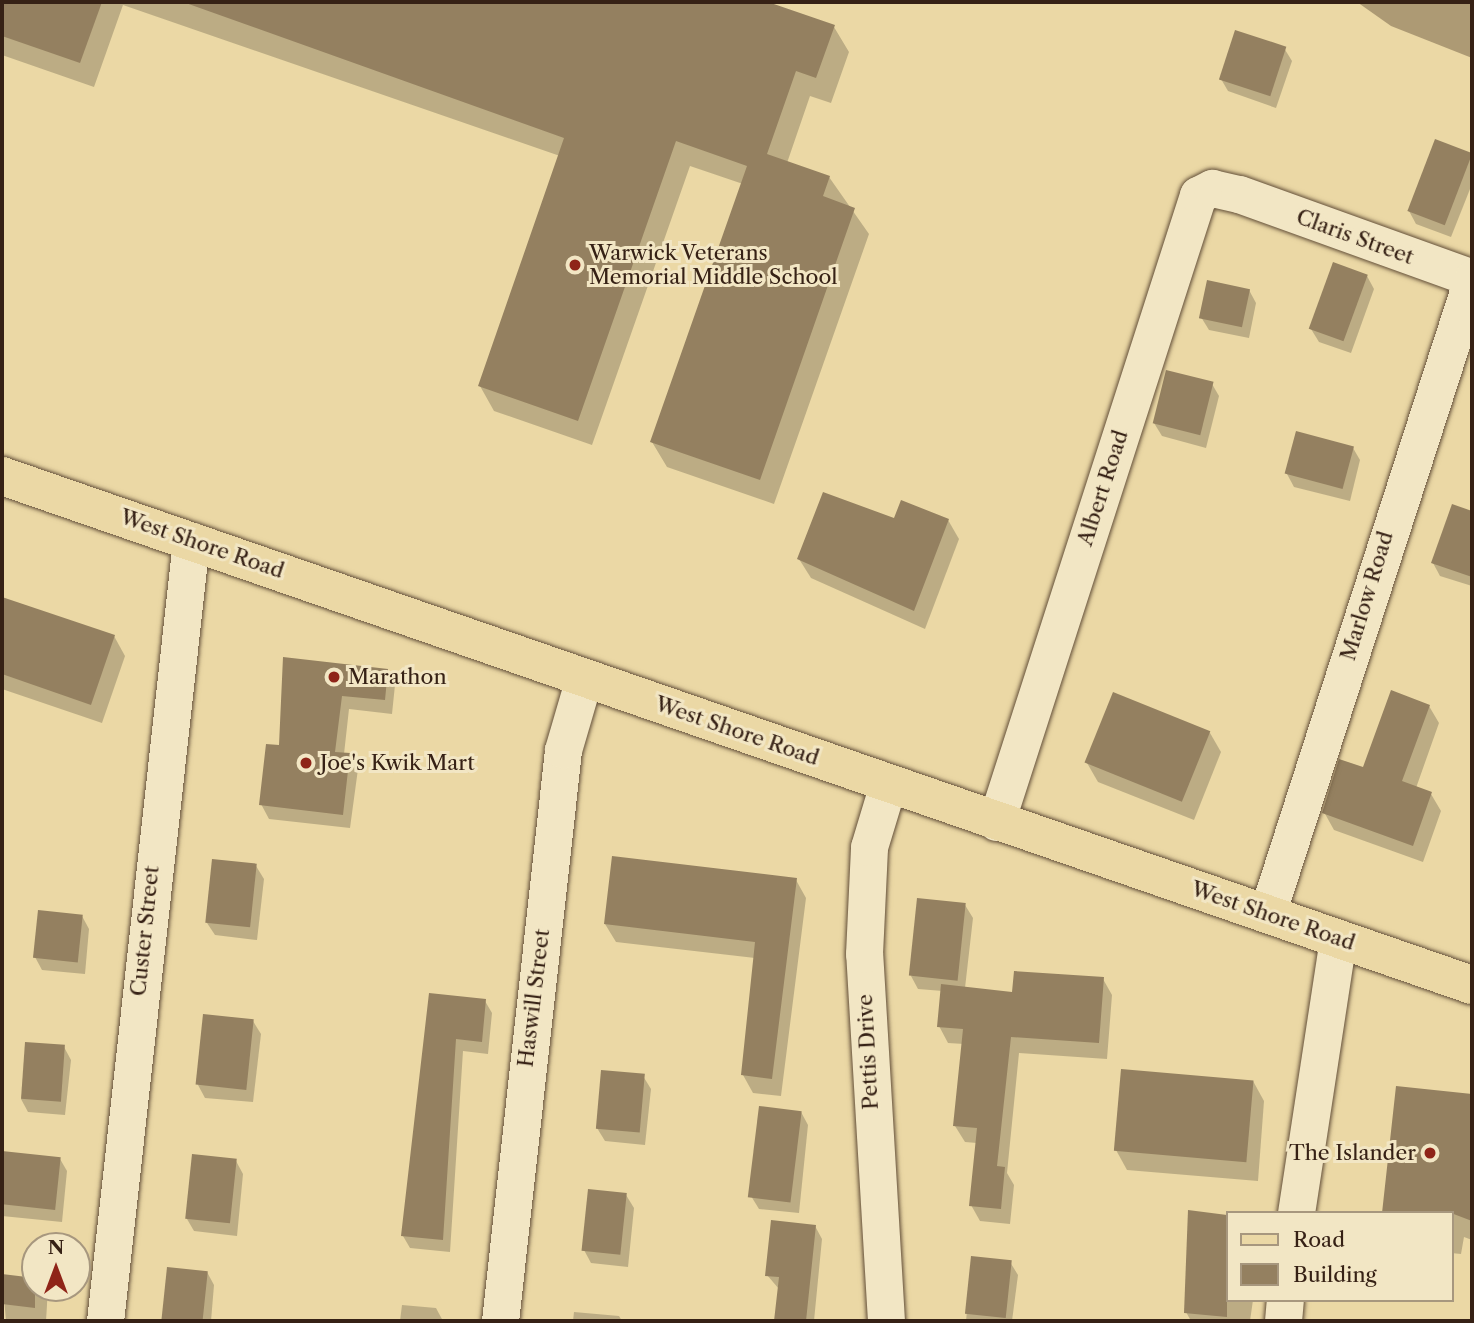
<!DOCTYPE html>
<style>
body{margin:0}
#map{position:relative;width:1474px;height:1323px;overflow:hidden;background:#ebd8a5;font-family:"Libre Caslon Text",serif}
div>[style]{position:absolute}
.water>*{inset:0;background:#ad9a74}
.shadow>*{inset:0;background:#0003}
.building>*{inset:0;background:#948060;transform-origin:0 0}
.roads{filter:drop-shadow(0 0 2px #634f39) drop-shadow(0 0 2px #634f39)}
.street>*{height:37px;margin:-18.5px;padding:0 18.5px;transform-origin:18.5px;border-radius:18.5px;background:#f2e6c4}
.primary>*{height:38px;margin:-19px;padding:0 19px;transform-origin:19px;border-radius:19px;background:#ebd8a5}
.dots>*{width:19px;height:19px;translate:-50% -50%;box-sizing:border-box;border:4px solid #f2e6c4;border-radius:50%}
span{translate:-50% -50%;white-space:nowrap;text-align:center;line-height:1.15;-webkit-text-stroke:6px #f2e6c4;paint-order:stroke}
.street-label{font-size:21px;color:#362115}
.poi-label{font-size:21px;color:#362115}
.left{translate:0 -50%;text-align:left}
.right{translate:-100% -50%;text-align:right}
.frame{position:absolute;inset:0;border:4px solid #362115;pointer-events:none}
.legend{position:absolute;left:1226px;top:1211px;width:228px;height:91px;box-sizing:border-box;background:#f2e6c4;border:2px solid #a7977e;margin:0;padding:9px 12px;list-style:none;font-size:21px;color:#362115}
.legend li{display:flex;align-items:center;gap:14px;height:35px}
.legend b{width:35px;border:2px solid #a7977e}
.north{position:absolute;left:21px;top:1232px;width:70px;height:70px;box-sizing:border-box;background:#f2e6c4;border:2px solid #a7977e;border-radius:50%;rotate:0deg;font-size:19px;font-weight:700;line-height:28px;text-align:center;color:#362115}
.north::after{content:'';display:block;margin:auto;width:24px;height:32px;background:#8f2418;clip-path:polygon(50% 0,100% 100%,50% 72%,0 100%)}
</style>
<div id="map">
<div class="water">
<i style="clip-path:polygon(1357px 2px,1472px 2px,1472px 58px,1391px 26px)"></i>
</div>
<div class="shadow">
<i style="clip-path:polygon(2px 2px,762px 2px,834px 27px,849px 52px,831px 103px,810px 96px,787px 163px,829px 177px,869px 234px,774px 504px,667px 467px,652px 442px,743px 184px,690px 166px,592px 445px,494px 411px,480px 386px,560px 156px,123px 5px,94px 87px,2px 55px)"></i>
<i style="clip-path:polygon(1284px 48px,1292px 61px,1276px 108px,1228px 91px,1221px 79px)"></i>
<i style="clip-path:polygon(1436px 141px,1472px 156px,1472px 184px,1451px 237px,1416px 224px,1409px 211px)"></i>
<i style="clip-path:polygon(1367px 276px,1374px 289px,1351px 353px,1319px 342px,1311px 329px)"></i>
<i style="clip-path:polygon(1249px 290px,1256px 303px,1249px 338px,1209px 330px,1201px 317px)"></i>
<i style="clip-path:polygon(1212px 384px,1219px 396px,1206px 448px,1162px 436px,1154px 423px)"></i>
<i style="clip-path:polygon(1353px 448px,1360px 460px,1350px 501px,1294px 487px,1287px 474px)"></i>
<i style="clip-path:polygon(1453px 506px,1472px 513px,1472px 586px,1440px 576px,1433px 563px)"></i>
<i style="clip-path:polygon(948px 520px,959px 539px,925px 629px,811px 578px,799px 559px,895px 521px)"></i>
<i style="clip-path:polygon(2px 598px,114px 636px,125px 656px,102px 723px,2px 689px)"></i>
<i style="clip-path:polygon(284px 659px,387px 671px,395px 685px,392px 714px,349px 709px,344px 754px,358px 769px,350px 828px,269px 819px,261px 804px,281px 747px)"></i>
<i style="clip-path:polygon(1429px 706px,1439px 723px,1416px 788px,1431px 794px,1441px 811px,1423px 862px,1334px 830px,1324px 812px)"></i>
<i style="clip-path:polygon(1210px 733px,1221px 752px,1194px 820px,1098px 782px,1087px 763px)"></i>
<i style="clip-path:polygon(256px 866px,264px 879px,257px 940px,215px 935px,207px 923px)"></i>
<i style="clip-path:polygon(796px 880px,806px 898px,781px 1096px,753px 1093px,743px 1075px,755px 958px,616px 942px,605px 924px)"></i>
<i style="clip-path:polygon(965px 905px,973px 918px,965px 988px,1014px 994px,1103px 979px,1112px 995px,1107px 1059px,1019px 1053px,1007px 1173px,1014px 1185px,1010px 1224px,980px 1221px,971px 1205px,977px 1143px,965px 1142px,955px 1126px,964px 1044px,948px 1043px,939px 1026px,943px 991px,918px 989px,911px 976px)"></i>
<i style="clip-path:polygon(82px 916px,89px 929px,85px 974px,42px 970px,35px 957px)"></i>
<i style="clip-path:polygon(430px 995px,485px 1001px,492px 1013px,488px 1054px,463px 1051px,450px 1252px,410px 1248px,403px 1236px)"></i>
<i style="clip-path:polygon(253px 1021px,261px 1034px,253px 1102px,205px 1098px,198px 1085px)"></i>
<i style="clip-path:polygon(64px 1047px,71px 1060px,65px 1115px,28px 1112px,21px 1099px)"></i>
<i style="clip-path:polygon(643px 1076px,651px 1089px,645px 1145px,605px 1141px,597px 1128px)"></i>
<i style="clip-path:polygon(1253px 1081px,1264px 1101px,1258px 1181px,1127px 1170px,1116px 1150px)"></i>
<i style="clip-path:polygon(1397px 1088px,1472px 1095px,1472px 1240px,1464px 1237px,1461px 1254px,1451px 1253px,1451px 1213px)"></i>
<i style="clip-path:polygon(801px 1112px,808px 1125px,799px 1213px,759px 1209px,751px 1196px)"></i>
<i style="clip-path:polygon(2px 1152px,60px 1159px,67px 1171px,62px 1222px,2px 1216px)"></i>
<i style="clip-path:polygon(236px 1161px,243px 1174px,237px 1236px,194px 1231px,187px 1219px)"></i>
<i style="clip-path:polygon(626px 1195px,634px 1208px,628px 1267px,591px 1263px,584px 1250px)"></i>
<i style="clip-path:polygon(1190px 1212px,1227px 1217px,1227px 1300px,1253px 1300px,1250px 1321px,1191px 1321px,1186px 1312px)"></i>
<i style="clip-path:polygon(815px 1226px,822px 1239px,814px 1321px,776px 1321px,779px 1289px,767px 1275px)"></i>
<i style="clip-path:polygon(972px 1258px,1010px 1262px,1018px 1275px,1012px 1321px,966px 1321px)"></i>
<i style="clip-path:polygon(168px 1269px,207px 1272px,214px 1285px,211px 1321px,163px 1321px)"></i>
<i style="clip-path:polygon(2px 1276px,48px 1288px,46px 1321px,6px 1321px)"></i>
<i style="clip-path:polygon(402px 1305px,436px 1308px,443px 1321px,400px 1321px)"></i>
<i style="clip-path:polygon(574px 1312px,619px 1316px,622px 1321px,573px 1321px)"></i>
</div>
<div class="building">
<i style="clip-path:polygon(2px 2px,102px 2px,80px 63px,2px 36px)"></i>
<i style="clip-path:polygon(183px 2px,768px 2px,835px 25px,816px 78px,796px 71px,767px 154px,830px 176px,823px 196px,855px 208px,760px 480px,650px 442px,747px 166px,676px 141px,578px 421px,478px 386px,564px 138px)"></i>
<i style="left:1235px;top:30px;width:54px;height:52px;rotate:18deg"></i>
<i style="left:1435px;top:139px;width:40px;height:77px;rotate:21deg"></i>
<i style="left:1333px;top:262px;width:37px;height:71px;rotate:20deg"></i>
<i style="left:1207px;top:280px;width:44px;height:39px;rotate:12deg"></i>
<i style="left:1166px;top:370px;width:49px;height:55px;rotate:14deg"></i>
<i style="left:1296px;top:431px;width:60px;height:44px;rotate:15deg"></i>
<i style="clip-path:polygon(823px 492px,894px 518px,901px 500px,949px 519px,914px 611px,797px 559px)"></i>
<i style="clip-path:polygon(1452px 504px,1472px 511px,1472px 577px,1431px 563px)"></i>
<i style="clip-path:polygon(2px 597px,115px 635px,91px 705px,2px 674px)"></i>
<i style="clip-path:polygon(283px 657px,388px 669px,385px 700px,342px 696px,335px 752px,350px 753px,343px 815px,259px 805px,266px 744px,279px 745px)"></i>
<i style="clip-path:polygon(1391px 690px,1430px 705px,1402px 781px,1432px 792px,1413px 846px,1322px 813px,1339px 759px,1363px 767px)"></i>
<i style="left:1113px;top:692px;width:105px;height:76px;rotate:22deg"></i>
<i style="clip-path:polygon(612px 856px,797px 878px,772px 1079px,741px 1075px,755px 942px,604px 924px)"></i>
<i style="left:212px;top:859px;width:45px;height:64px;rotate:6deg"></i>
<i style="left:917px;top:898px;width:49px;height:78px;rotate:6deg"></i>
<i style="left:38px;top:910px;width:45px;height:48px;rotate:6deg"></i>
<i style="clip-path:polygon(1014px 971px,1104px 977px,1099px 1043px,1011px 1037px,997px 1166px,1005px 1167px,1001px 1209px,969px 1206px,977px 1128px,953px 1126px,963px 1029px,937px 1027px,941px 984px,1012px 992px)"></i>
<i style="clip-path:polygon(429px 993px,486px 999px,482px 1042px,456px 1039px,443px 1240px,401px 1236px)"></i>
<i style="left:203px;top:1014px;width:51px;height:71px;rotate:6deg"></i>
<i style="left:25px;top:1042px;width:40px;height:57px;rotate:4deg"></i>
<i style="left:1121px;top:1069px;width:133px;height:82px;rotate:5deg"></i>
<i style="left:601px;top:1070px;width:44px;height:59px;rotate:5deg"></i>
<i style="clip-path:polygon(1396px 1086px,1472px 1094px,1472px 1221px,1451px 1213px,1382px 1213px)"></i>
<i style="left:759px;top:1106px;width:43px;height:92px;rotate:7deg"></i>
<i style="left:2px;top:1151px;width:59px;height:53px;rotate:6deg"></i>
<i style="left:192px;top:1154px;width:45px;height:65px;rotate:6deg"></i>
<i style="left:588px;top:1189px;width:39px;height:62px;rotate:6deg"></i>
<i style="clip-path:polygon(1188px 1210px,1227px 1215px,1227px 1317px,1184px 1313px)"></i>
<i style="clip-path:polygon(771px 1220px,816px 1225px,806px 1321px,774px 1321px,779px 1277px,765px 1276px)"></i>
<i style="left:971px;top:1256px;width:41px;height:58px;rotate:6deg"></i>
<i style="left:167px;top:1267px;width:41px;height:54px;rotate:6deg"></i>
<i style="clip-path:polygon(2px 1274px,35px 1278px,35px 1308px,2px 1304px)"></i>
</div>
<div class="roads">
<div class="street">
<i style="left:996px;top:822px;width:659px;rotate:-72.14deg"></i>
<i style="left:1198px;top:195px;width:16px;rotate:-27deg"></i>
<i style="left:1212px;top:188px;width:28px;rotate:13deg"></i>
<i style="left:1239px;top:194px;width:248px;rotate:19.8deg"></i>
<i style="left:1267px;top:914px;width:667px;rotate:-72.11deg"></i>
<i style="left:1296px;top:1213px;width:277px;rotate:-81.3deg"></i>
<i style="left:105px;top:1321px;width:785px;rotate:-83.71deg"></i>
<i style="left:500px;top:1321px;width:574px;rotate:-83.7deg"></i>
<i style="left:563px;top:750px;width:75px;rotate:-73.7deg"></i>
<i style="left:886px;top:1321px;width:368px;rotate:-93.4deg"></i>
<i style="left:864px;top:954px;width:107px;rotate:-87.3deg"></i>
<i style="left:869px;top:847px;width:66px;rotate:-73.2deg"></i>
<i style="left:1283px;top:1321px;width:21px;rotate:-85deg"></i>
</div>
<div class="primary">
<i style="left:2px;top:476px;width:1556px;rotate:19.1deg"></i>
</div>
</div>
<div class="dots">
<i style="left:575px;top:265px;background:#8f2418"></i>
<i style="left:334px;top:677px;background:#8f2418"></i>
<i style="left:306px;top:763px;background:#8f2418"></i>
<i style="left:1430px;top:1153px;background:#8f2418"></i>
</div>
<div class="street-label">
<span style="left:1355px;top:237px;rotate:20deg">Claris Street</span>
<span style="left:1103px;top:488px;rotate:-72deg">Albert Road</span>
<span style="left:202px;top:544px;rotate:19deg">West Shore Road</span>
<span style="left:1367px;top:596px;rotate:-73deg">Marlow Road</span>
<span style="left:737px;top:731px;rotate:19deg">West Shore Road</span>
<span style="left:1273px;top:916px;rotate:19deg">West Shore Road</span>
<span style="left:145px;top:931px;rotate:-84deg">Custer Street</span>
<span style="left:534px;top:998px;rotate:-83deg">Haswill Street</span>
<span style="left:868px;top:1052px;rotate:-93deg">Pettis Drive</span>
</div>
<div class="poi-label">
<span class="left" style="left:589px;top:265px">Warwick Veterans<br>Memorial Middle School</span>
<span class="left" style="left:348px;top:677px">Marathon</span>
<span class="left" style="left:320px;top:763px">Joe's Kwik Mart</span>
<span class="right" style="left:1416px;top:1153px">The Islander</span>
</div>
<div class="frame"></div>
<ul class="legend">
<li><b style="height:9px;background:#ebd8a5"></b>Road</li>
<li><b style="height:19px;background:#948060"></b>Building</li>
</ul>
<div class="north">N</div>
</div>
